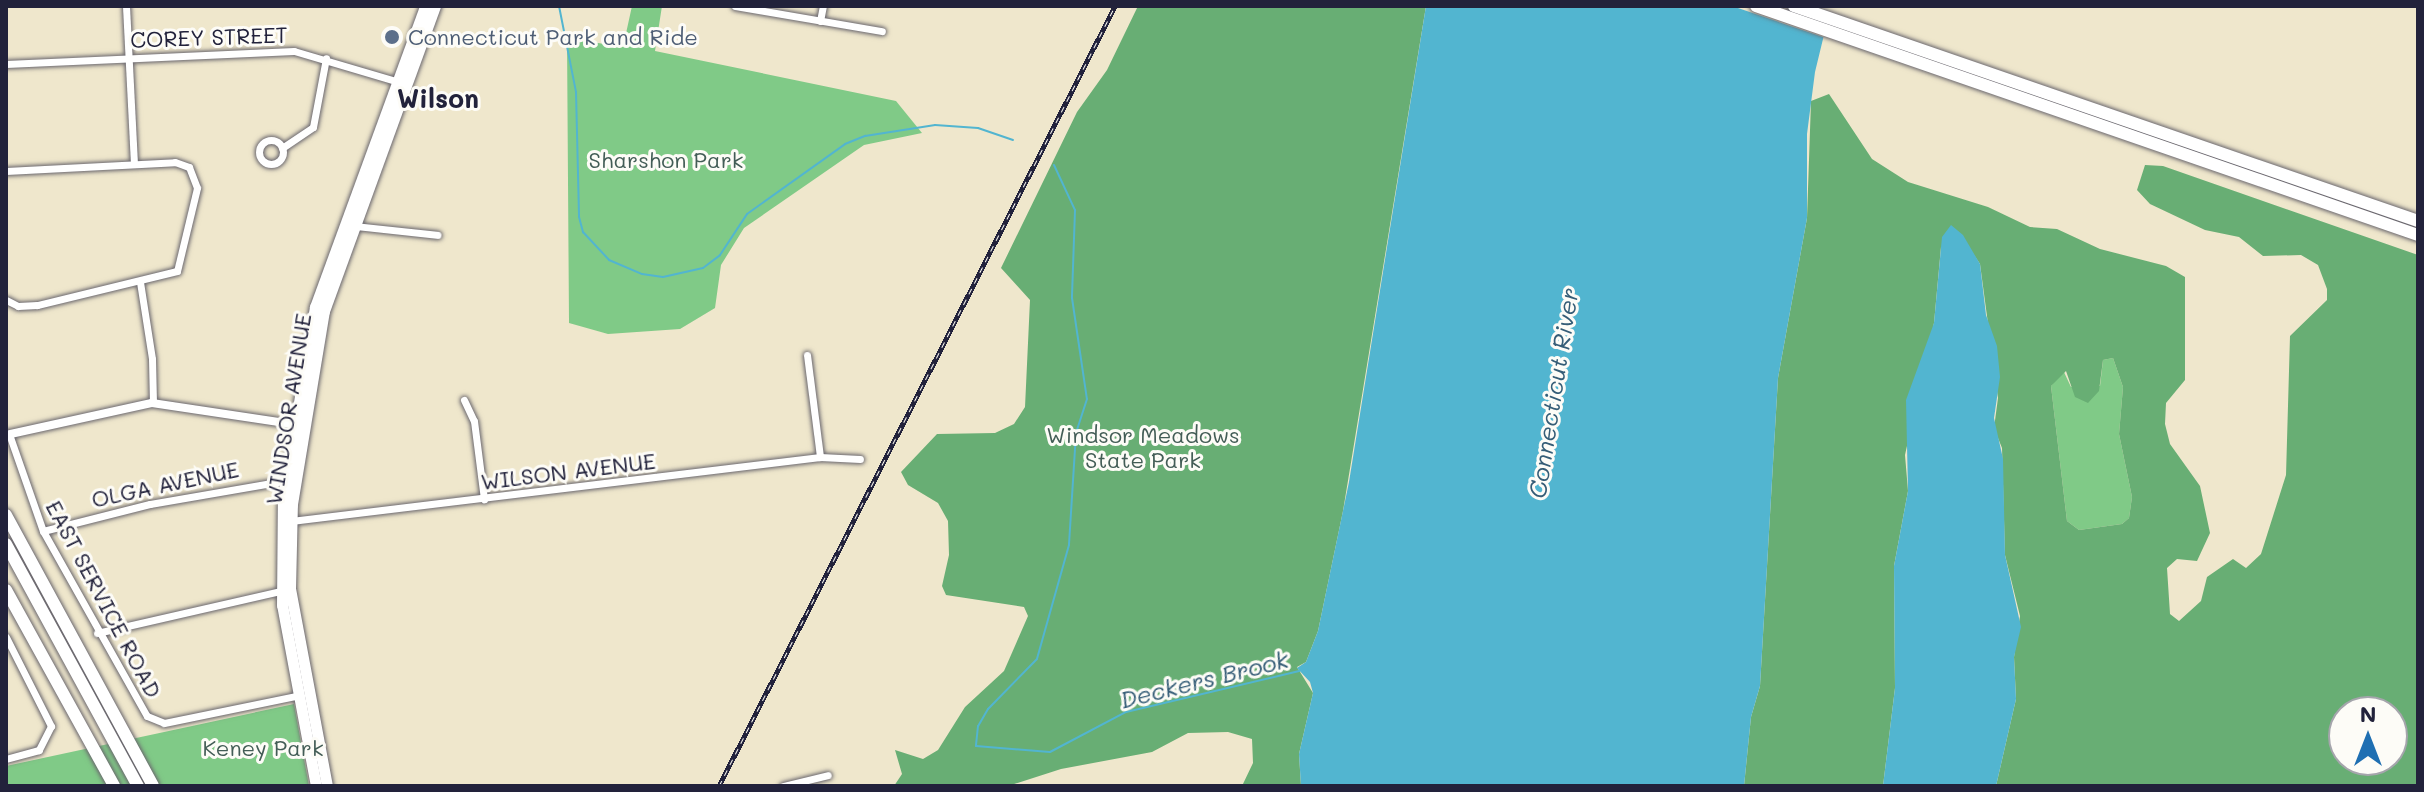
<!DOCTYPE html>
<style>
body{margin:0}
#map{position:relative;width:2424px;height:792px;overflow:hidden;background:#efe7cc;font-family:Mali,sans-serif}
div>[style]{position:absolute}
.green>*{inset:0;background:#80ca87}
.forest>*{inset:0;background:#68ae74}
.water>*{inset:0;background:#52b5d0}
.pier>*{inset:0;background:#efe7cc}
.stream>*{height:2px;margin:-1px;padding:0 1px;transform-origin:1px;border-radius:1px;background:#52b5d0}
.roads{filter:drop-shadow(0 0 2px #6a676e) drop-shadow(0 0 2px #6a676e)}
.minor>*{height:7px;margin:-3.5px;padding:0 3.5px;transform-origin:3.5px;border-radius:3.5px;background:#fff}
.minor>.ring{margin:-3.5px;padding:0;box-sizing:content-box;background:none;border:7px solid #fff;border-radius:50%}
.tertiary>*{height:8px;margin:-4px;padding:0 4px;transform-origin:4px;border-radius:4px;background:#fff}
.primary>*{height:11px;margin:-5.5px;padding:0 5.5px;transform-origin:5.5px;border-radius:5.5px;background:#fff}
.motorway>*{height:12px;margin:-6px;padding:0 6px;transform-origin:6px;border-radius:6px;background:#fff}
.rail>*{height:5px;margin-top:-2.5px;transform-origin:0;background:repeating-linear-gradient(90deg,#fdfcf7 0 6px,#22223b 0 12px);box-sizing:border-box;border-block:2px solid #22223b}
.dots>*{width:22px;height:22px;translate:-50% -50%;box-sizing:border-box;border:4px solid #fdfcf7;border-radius:50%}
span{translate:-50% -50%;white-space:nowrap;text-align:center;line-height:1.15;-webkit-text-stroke:6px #fdfcf7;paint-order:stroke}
.street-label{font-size:22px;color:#22223b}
.service-label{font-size:22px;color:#4e5e75}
.left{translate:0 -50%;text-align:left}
.park-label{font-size:22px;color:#435d56}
.water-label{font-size:24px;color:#355d77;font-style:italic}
.quarter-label{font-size:26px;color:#22223b;font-weight:700}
.frame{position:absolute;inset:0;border:8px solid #22223b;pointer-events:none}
.north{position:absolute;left:2328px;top:696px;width:80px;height:80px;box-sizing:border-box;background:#fdfcf7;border:2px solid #a5a5ac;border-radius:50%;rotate:0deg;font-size:22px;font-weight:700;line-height:32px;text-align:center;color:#22223b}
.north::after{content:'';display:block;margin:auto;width:28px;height:36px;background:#1f6fb2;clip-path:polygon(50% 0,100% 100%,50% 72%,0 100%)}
</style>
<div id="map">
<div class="green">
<i style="clip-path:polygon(632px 6px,662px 6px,655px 51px,896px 101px,922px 133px,864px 145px,744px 228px,721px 265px,715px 308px,680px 329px,608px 334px,569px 323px,567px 38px,623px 47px)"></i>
<i style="clip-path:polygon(2113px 358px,2123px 387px,2119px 434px,2132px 497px,2129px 518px,2122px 524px,2079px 530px,2067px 521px,2051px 386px,2063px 370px,2071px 387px,2100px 386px,2103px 360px)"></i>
<i style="clip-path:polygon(294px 704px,309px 786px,6px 786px,6px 766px)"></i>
</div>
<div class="forest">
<i style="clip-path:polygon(1138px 6px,1426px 6px,1343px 511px,1318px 631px,1306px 662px,1297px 667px,1313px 693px,1299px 754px,1301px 786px,1242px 786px,1253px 763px,1252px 739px,1228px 732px,1188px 733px,1152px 752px,1061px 769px,1008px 786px,894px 786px,902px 774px,895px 750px,923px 759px,938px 750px,965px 707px,1004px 671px,1028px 616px,1024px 607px,946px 595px,942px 586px,949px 555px,948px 521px,938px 503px,908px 485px,901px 472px,937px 434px,995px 433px,1014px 424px,1025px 407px,1030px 300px,1001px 268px,1077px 112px,1107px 70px)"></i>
<i style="clip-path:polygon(evenodd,1829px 94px,1872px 159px,1908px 182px,1988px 207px,2030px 227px,2057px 229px,2100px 249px,2166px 266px,2185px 277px,2185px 380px,2166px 403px,2165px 424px,2170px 444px,2200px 486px,2210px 533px,2197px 561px,2177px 559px,2167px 568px,2170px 614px,2179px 621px,2201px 601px,2207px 577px,2233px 559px,2246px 568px,2261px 554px,2286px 475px,2290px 336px,2327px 300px,2327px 289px,2318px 265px,2301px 255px,2263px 256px,2239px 237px,2205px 230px,2150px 204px,2137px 190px,2145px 165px,2163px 166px,2418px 255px,2418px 786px,1996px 786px,2016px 699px,2014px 657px,2020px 616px,2005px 555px,2002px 448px,1994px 428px,1998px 398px,1980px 264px,1974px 255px,1941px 247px,1934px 323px,1905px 455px,1908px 491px,1894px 566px,1895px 688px,1883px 786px,1744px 786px,1751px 717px,1760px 686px,1778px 378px,1807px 218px,1811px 101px,1829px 94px,2113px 358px,2123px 387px,2119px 434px,2132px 497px,2129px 518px,2122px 524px,2079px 530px,2067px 521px,2051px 386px,2066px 371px,2075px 397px,2088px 403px,2099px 391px,2103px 360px,2113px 358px,1829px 94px,2344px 712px,2392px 712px,2392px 760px,2344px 760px,2344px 712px)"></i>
</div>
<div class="water">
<i style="clip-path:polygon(1426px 6px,1831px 6px,1815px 72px,1807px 134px,1807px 218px,1778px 378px,1760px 686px,1751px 717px,1744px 786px,1301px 786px,1299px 754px,1313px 693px,1310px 682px,1297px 668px,1306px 662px,1318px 631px,1349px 482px)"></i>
<i style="clip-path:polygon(1951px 225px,1963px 235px,1980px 264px,1986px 315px,1997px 346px,2000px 377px,1994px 418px,2003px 459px,2005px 555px,2021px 627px,2014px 657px,2016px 699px,1996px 786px,1883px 786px,1895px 688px,1894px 566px,1908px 491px,1906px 400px,1934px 323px,1942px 237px)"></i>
</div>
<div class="pier">
<i style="clip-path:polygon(1732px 6px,1831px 6px,1835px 8px,1829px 39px)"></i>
</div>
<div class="stream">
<i style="left:559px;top:6px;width:88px;rotate:78.8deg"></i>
<i style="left:576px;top:92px;width:125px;rotate:88.6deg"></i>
<i style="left:579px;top:217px;width:16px;rotate:75deg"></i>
<i style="left:583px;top:232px;width:38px;rotate:47deg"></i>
<i style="left:609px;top:260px;width:36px;rotate:23deg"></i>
<i style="left:642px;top:274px;width:21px;rotate:8deg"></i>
<i style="left:663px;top:277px;width:41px;rotate:-12.7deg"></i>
<i style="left:703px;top:268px;width:21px;rotate:-37deg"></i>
<i style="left:720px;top:255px;width:49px;rotate:-56.6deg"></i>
<i style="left:747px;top:214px;width:120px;rotate:-35.5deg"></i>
<i style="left:845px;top:144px;width:22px;rotate:-22deg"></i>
<i style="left:865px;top:136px;width:71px;rotate:-8.9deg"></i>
<i style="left:935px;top:125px;width:43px;rotate:4deg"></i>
<i style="left:978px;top:128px;width:37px;rotate:19deg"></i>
<i style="left:1054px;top:165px;width:50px;rotate:65deg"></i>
<i style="left:1075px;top:210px;width:88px;rotate:92deg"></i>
<i style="left:1072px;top:298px;width:102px;rotate:81.6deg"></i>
<i style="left:1087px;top:399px;width:36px;rotate:108deg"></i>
<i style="left:1076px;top:433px;width:112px;rotate:93.6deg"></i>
<i style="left:1069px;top:545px;width:118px;rotate:105.7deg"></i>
<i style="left:1037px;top:659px;width:70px;rotate:134.4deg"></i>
<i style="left:988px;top:709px;width:20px;rotate:120deg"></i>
<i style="left:978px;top:726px;width:20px;rotate:96deg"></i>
<i style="left:976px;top:746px;width:74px;rotate:4.6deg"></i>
<i style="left:1050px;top:752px;width:86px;rotate:-27.8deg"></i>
<i style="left:1126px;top:712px;width:178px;rotate:-13.3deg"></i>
</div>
<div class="roads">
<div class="minor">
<i style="left:126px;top:6px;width:158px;rotate:87.1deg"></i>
<i style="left:735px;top:6px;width:149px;rotate:9.7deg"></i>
<i style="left:820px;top:21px;width:15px;rotate:-79deg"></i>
<i style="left:6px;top:64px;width:288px;rotate:-2.6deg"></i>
<i style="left:294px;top:51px;width:109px;rotate:16.4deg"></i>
<i class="ring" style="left:259px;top:140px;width:17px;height:17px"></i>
<i style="left:282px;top:148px;width:37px;rotate:-34deg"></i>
<i style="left:313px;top:127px;width:70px;rotate:-79.3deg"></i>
<i style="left:6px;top:171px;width:169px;rotate:-3deg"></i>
<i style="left:175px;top:162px;width:15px;rotate:20deg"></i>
<i style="left:189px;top:167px;width:22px;rotate:69deg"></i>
<i style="left:197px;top:188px;width:85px;rotate:103.5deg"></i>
<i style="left:177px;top:271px;width:144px;rotate:166.3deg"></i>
<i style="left:37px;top:305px;width:19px;rotate:177deg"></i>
<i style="left:18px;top:306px;width:13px;rotate:-153deg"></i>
<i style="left:355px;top:226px;width:83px;rotate:6.2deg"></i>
<i style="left:140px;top:282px;width:78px;rotate:81.1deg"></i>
<i style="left:152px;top:359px;width:44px;rotate:88.7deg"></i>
<i style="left:807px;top:355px;width:103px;rotate:82.7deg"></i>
<i style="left:464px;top:400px;width:23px;rotate:65deg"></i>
<i style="left:474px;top:421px;width:79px;rotate:82.7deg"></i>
<i style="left:9px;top:434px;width:103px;rotate:70.7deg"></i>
<i style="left:43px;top:531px;width:212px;rotate:60.7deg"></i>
<i style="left:147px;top:716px;width:18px;rotate:22deg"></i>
<i style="left:164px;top:723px;width:139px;rotate:-11.6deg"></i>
<i style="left:291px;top:521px;width:533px;rotate:-6.9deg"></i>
<i style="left:820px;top:457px;width:40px;rotate:2.9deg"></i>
<i style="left:43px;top:531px;width:110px;rotate:-14.2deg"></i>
<i style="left:150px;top:504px;width:141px;rotate:-9.8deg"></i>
<i style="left:97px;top:633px;width:192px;rotate:-12.9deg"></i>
<i style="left:6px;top:637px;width:100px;rotate:63.2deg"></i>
<i style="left:51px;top:726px;width:27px;rotate:117deg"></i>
<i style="left:39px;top:750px;width:34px;rotate:165deg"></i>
<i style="left:783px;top:786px;width:46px;rotate:-13.7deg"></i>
</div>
<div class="tertiary">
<i style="left:6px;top:435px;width:149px;rotate:-12.4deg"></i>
<i style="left:152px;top:403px;width:150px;rotate:8.5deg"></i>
</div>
<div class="primary">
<i style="left:316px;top:786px;width:184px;rotate:-100.6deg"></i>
<i style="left:282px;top:605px;width:107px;rotate:-89.5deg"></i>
<i style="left:283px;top:498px;width:194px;rotate:-80.5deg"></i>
<i style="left:315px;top:307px;width:320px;rotate:-69.9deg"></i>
<i style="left:327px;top:786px;width:200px;rotate:-100.6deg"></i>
<i style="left:290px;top:589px;width:85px;rotate:-88.7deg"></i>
<i style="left:292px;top:504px;width:196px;rotate:-80.6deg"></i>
<i style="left:324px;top:311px;width:325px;rotate:-70deg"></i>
</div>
<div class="motorway">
<i style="left:1756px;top:6px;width:700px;rotate:19.08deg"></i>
<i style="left:1794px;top:6px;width:660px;rotate:19.01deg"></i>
<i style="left:6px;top:515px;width:308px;rotate:61.5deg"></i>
<i style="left:6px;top:544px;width:276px;rotate:61.4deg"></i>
<i style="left:6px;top:590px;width:224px;rotate:61.1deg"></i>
</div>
</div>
<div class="rail">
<i style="left:719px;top:786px;width:875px;rotate:-63.08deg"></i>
</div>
<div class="dots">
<i style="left:392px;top:37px;background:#5c6f8a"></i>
</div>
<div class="street-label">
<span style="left:209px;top:37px;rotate:-2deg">COREY STREET</span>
<span style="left:288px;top:409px;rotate:-81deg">WINDSOR AVENUE</span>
<span style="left:568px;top:471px;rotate:-7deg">WILSON AVENUE</span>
<span style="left:165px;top:484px;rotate:-12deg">OLGA AVENUE</span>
<span style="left:104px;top:599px;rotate:62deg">EAST SERVICE ROAD</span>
</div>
<div class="service-label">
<span class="left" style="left:408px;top:37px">Connecticut Park and Ride</span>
</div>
<div class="park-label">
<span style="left:666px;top:160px">Sharshon Park</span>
<span style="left:1143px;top:447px">Windsor Meadows<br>State Park</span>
<span style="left:263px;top:748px">Keney Park</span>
</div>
<div class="water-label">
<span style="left:1553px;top:393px;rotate:-81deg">Connecticut River</span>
<span style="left:1204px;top:679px;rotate:-14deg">Deckers Brook</span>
</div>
<div class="quarter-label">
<span style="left:438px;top:99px">Wilson</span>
</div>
<div class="frame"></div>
<div class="north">N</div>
</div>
